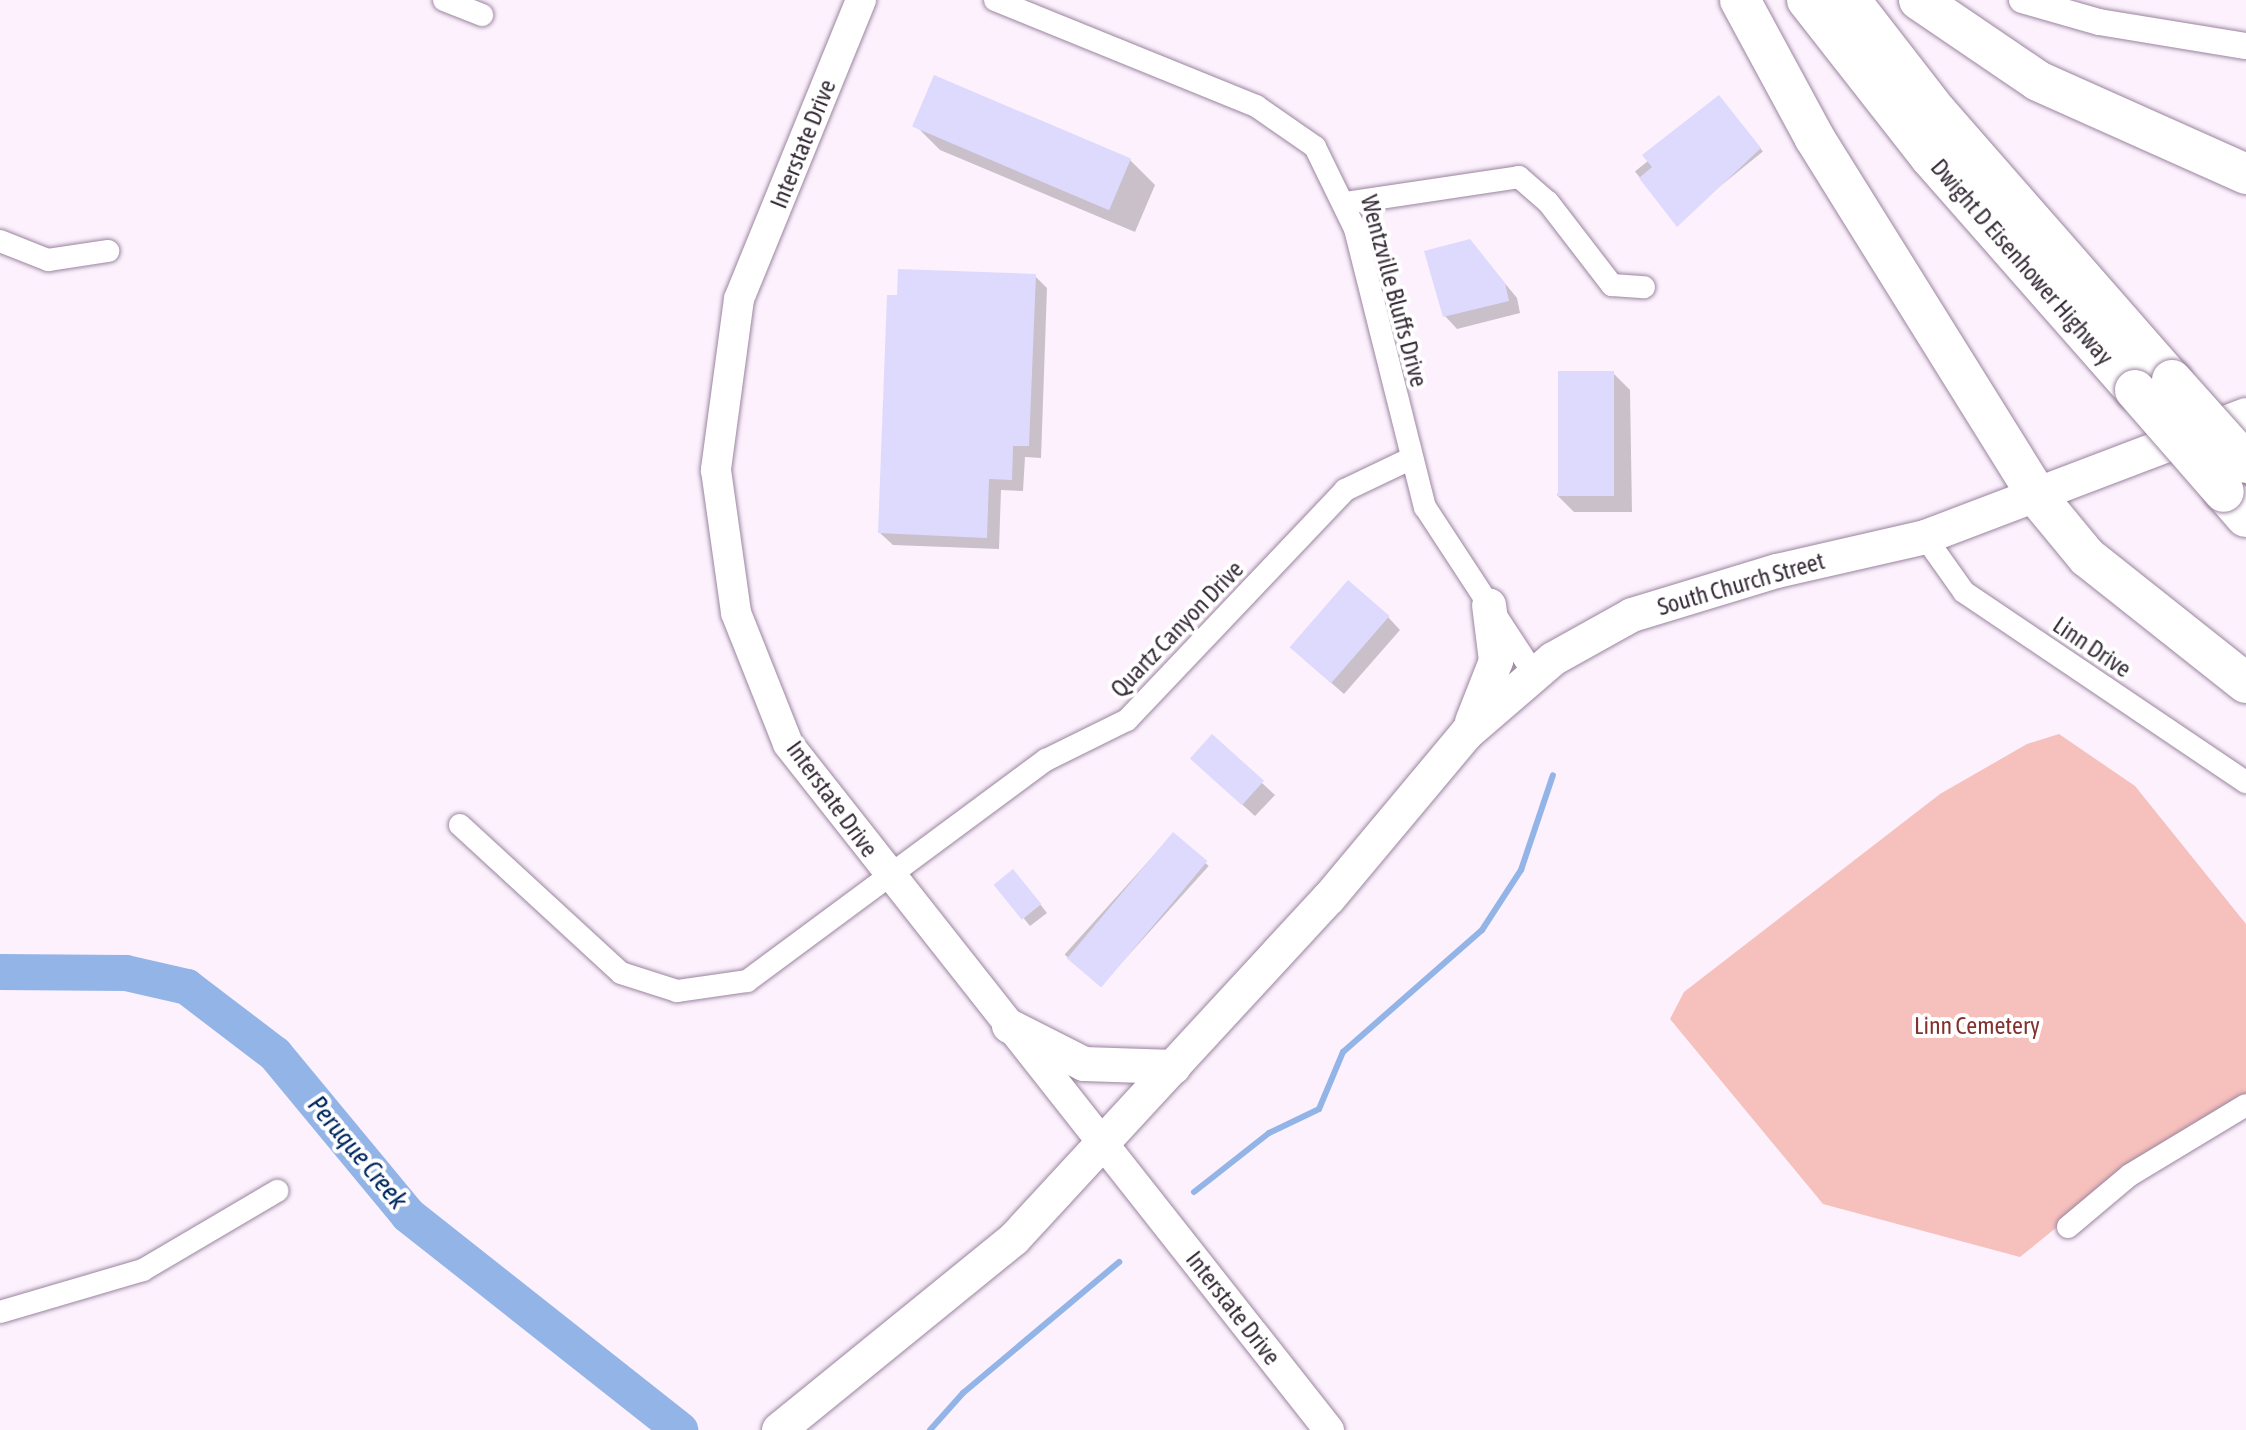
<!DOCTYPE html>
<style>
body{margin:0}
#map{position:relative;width:2246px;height:1430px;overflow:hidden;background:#fcf1fd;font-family:"Asap Condensed",sans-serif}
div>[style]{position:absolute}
.green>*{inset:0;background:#f6c0bc}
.shadow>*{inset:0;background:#0003;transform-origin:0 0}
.stream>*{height:6px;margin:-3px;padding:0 3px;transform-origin:3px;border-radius:3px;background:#92b4e7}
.river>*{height:36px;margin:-18px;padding:0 18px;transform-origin:18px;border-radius:18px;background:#92b4e7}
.building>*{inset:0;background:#dddafe;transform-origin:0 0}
.roads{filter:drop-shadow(0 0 2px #9b849f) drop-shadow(0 0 2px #9b849f)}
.minor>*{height:22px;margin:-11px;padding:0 11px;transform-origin:11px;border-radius:11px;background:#fff}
.tertiary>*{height:26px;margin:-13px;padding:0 13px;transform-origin:13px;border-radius:13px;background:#fff}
.secondary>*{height:30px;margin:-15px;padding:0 15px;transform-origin:15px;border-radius:15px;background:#fff}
.primary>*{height:34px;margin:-17px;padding:0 17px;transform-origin:17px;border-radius:17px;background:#fff}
.motorway>*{height:40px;margin:-20px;padding:0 20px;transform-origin:20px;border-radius:20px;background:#fff}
.bridges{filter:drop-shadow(0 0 2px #9b849f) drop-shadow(0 0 2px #9b849f)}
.motorway-bridge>*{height:40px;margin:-20px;padding:0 20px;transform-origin:20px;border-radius:20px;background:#fff}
span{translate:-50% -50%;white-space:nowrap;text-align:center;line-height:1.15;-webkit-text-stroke:8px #fff;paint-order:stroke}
.street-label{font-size:24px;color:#382e39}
.park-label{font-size:24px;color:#82312f}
.water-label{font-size:26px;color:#002761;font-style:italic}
</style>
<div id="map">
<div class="green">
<i style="clip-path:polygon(2059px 734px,2135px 786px,2246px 924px,2246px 1095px,2146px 1155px,2020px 1257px,1823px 1204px,1670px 1019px,1684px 992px,1940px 794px,2027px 744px)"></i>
</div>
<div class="shadow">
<i style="left:1722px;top:101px;width:65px;height:112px;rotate:51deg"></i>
<i style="clip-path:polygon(915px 125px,1130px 160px,1155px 185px,1135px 232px,940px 150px)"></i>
<i style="clip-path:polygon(1470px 241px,1517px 298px,1520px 313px,1457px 329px,1445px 316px)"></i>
<i style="clip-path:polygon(1035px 276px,1047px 288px,1041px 458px,1025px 457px,1023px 491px,1001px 490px,999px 549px,893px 545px,880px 533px)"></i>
<i style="clip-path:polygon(1613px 373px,1630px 390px,1632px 512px,1574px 512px,1557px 495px)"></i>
<i style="clip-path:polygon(1388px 617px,1400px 630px,1344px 694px,1304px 659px)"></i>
<i style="clip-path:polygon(1205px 771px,1262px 783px,1275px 795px,1255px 816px)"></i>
<i style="left:1173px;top:834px;width:48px;height:162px;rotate:42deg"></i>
<i style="clip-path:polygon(1021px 880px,1047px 913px,1030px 926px,997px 885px)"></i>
</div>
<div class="stream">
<i style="left:1194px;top:1192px;width:95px;rotate:-38.2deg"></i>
<i style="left:1269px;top:1133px;width:55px;rotate:-25.6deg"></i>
<i style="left:1319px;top:1109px;width:62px;rotate:-67.2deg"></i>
<i style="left:1343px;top:1052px;width:185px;rotate:-41.3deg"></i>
<i style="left:1482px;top:930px;width:72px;rotate:-57deg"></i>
<i style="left:1521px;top:870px;width:100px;rotate:-71.4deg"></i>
<i style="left:930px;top:1430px;width:50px;rotate:-48.3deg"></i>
<i style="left:963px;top:1393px;width:204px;rotate:-40deg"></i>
</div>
<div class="river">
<i style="left:0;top:972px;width:126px;rotate:0.5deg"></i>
<i style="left:126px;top:973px;width:63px;rotate:12.9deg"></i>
<i style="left:187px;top:987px;width:111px;rotate:37.3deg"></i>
<i style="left:275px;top:1054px;width:209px;rotate:50.4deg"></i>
<i style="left:408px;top:1215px;width:347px;rotate:38.3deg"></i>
</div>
<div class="building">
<i style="left:934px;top:75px;width:214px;height:56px;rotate:23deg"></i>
<i style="clip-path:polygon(1719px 95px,1761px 148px,1677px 227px,1639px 178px,1652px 167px,1642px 155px)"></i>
<i style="clip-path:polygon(1470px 239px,1505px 283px,1509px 301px,1443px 317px,1424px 251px)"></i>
<i style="clip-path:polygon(898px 269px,1036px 274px,1029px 446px,1013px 446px,1012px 480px,989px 479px,987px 538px,878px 533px,887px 295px,897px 295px)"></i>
<i style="left:1558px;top:371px;width:56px;height:125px"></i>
<i style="left:1348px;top:580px;width:55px;height:89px;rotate:41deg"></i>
<i style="left:1212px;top:734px;width:70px;height:33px;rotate:42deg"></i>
<i style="left:1173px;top:832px;width:45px;height:165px;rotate:40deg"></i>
<i style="left:1013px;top:869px;width:45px;height:25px;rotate:51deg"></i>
</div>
<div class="roads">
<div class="minor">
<i style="left:444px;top:0;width:41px;rotate:21.5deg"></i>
<i style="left:995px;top:0;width:282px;rotate:22.1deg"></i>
<i style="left:1256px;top:106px;width:72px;rotate:34.8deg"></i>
<i style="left:1315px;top:147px;width:91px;rotate:64deg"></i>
<i style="left:1355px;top:229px;width:287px;rotate:75.9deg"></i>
<i style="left:1425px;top:507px;width:201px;rotate:56.8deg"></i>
<i style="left:1346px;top:203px;width:175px;rotate:-8.5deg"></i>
<i style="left:1519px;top:177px;width:38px;rotate:41deg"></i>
<i style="left:1548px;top:202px;width:105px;rotate:52.4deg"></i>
<i style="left:1612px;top:285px;width:32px;rotate:4deg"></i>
<i style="left:0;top:241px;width:52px;rotate:21.6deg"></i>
<i style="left:48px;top:260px;width:61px;rotate:-8.5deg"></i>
<i style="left:1925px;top:537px;width:67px;rotate:54.7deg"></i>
<i style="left:1964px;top:592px;width:340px;rotate:34deg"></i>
<i style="left:460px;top:825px;width:219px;rotate:42.6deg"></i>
<i style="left:621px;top:973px;width:59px;rotate:17.8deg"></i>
<i style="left:677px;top:991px;width:71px;rotate:-8.1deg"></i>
<i style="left:747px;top:981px;width:372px;rotate:-36.5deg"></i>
<i style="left:1046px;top:760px;width:90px;rotate:-26.3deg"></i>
<i style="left:1127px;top:720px;width:317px;rotate:-46.5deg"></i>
<i style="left:1345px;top:490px;width:72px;rotate:-25.5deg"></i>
<i style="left:2068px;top:1227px;width:81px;rotate:-40deg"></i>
<i style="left:2130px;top:1175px;width:135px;rotate:-31.1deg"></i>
<i style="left:0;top:1312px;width:149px;rotate:-16.4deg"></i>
<i style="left:143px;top:1270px;width:156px;rotate:-30.5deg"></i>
</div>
<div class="tertiary">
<i style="left:2022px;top:0;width:80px;rotate:15.9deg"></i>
<i style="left:2099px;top:22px;width:149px;rotate:9.3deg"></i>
</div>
<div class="secondary">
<i style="left:861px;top:0;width:323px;rotate:112.2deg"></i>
<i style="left:739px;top:299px;width:173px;rotate:97.7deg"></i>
<i style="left:716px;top:470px;width:144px;rotate:82deg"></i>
<i style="left:736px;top:613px;width:141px;rotate:68.3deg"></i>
<i style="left:788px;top:744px;width:874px;rotate:51.74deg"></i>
</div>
<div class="primary">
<i style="left:1472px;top:722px;width:66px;rotate:-68.5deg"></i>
<i style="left:1496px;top:661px;width:56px;rotate:-97.1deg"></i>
<i style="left:1009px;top:1026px;width:84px;rotate:26.9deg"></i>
<i style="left:1084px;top:1064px;width:90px;rotate:1.9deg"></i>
<i style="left:779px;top:1430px;width:303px;rotate:-39.1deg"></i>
<i style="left:1014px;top:1239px;width:464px;rotate:-47.3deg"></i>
<i style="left:1329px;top:898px;width:215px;rotate:-50.1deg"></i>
<i style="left:1467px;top:733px;width:113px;rotate:-40.7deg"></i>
<i style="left:1553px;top:659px;width:90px;rotate:-29.1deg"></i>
<i style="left:1632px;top:615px;width:152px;rotate:-16.9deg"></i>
<i style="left:1777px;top:571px;width:152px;rotate:-12.9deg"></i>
<i style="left:1925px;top:537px;width:343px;rotate:-20.8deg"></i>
</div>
<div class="motorway">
<i style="left:1740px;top:0;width:156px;rotate:61.6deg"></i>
<i style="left:1814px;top:137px;width:426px;rotate:58.1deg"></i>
<i style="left:2039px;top:499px;width:75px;rotate:50.4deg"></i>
<i style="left:2087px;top:557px;width:203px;rotate:38.4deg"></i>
<i style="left:1807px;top:0;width:199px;rotate:51.9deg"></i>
<i style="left:1930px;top:157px;width:310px;rotate:48.7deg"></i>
<i style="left:1850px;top:0;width:142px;rotate:52.2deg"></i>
<i style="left:1937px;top:112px;width:356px;rotate:48.8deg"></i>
<i style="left:1919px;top:0;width:144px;rotate:34.2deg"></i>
<i style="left:2038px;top:81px;width:228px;rotate:24.1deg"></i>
<i style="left:2224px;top:492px;width:33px;rotate:49deg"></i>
</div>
</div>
<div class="bridges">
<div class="motorway-bridge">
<i style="left:2172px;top:380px;width:111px;rotate:48.3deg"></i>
<i style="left:2135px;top:390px;width:135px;rotate:48.9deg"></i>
</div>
</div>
<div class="street-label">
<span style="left:803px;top:144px;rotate:-68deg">Interstate Drive</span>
<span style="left:2022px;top:262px;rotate:49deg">Dwight D Eisenhower Highway</span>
<span style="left:1394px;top:291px;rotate:75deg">Wentzville Bluffs Drive</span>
<span style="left:1741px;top:584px;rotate:-16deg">South Church Street</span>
<span style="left:1177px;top:629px;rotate:-46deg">Quartz Canyon Drive</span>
<span style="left:2092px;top:647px;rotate:34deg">Linn Drive</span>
<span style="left:832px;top:799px;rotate:54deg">Interstate Drive</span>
<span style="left:1233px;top:1308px;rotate:52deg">Interstate Drive</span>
</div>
<div class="park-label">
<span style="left:1977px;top:1026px">Linn Cemetery</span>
</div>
<div class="water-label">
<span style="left:357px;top:1153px;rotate:50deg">Peruque Creek</span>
</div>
</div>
